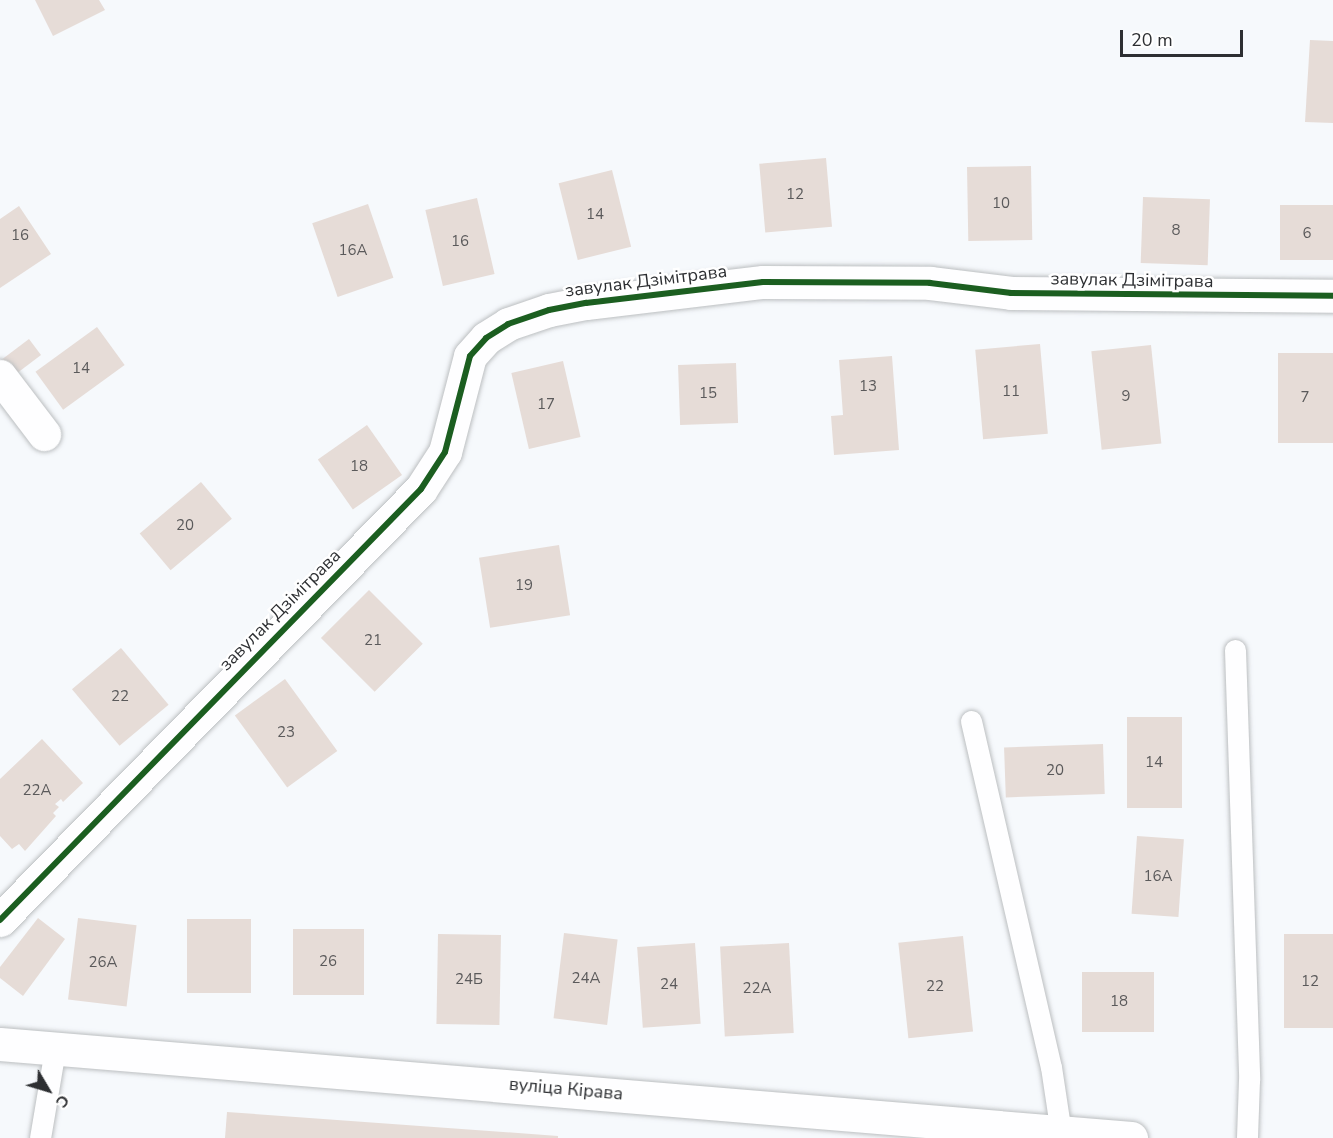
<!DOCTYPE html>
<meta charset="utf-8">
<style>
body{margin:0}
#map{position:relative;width:1333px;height:1138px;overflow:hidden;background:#f6f9fc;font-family:"Nunito Sans",sans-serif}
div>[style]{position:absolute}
.building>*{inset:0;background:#e6dcd7;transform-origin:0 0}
.roads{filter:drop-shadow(0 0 2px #bcbfc1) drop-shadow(0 0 2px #bcbfc1)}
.lane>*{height:21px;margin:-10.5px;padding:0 10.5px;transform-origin:10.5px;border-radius:10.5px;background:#fefeff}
.street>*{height:33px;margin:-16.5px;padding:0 16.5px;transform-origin:16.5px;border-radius:16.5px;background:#fefeff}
.secondary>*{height:33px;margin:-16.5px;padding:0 16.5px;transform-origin:16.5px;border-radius:16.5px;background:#fefeff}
.cycleway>*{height:6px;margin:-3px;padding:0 3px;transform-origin:3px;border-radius:3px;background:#1b5e20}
span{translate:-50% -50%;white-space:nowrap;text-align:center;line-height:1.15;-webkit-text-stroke:5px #fff;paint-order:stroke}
.number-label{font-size:15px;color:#5b5a5b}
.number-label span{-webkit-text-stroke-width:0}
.street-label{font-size:18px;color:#2d2f32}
.north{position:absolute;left:18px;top:1060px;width:60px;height:60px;-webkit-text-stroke:4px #fff;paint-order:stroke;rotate:128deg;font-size:16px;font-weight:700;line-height:24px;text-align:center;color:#2d2f32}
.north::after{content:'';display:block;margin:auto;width:21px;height:27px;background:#2d2f32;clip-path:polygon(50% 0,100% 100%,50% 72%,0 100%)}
.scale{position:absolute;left:1120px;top:30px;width:123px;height:27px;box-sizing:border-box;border:3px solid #2d2f32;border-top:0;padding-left:8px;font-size:18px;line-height:21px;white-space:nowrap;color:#2d2f32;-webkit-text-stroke:4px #fff;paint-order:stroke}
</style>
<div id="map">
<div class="building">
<i style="clip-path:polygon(35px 0,99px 0,105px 10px,53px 36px)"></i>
<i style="clip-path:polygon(1310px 40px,1333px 41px,1333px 123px,1305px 122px)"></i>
<i style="left:826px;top:158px;width:69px;height:67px;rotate:85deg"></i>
<i style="left:1031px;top:166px;width:74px;height:64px;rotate:89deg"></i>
<i style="left:612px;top:170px;width:79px;height:55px;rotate:76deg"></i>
<i style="left:1143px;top:197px;width:67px;height:66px;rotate:2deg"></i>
<i style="left:477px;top:198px;width:78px;height:53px;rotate:77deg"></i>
<i style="left:368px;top:204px;width:78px;height:59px;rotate:71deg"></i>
<i style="left:1333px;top:205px;width:55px;height:53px;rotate:90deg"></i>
<i style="clip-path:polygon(19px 206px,51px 254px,0 288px,0 219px)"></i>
<i style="left:97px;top:327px;width:47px;height:76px;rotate:54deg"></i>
<i style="left:29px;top:339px;width:20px;height:34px;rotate:53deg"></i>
<i style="left:1040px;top:344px;width:90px;height:65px;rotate:85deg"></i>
<i style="left:1151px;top:345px;width:99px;height:60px;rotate:84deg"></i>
<i style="left:1278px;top:353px;width:55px;height:90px"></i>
<i style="clip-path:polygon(892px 356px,899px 450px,834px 455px,831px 416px,843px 415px,839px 360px)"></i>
<i style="left:563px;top:361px;width:78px;height:53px;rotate:77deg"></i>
<i style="left:736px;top:363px;width:60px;height:58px;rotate:88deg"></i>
<i style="left:367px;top:425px;width:61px;height:60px;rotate:55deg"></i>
<i style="left:201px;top:482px;width:48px;height:80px;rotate:50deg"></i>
<i style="left:559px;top:545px;width:71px;height:81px;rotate:81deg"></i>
<i style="left:369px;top:590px;width:76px;height:68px;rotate:45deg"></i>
<i style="left:121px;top:648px;width:74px;height:64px;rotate:50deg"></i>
<i style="left:285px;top:679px;width:89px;height:62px;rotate:54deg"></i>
<i style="left:1127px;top:717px;width:55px;height:91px"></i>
<i style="clip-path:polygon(42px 739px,83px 783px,63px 802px,61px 799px,55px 804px,59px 807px,53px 813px,56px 816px,25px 851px,19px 844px,12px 849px,0 836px,0 779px)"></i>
<i style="left:1103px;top:744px;width:50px;height:99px;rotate:88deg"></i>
<i style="left:1137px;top:836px;width:47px;height:78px;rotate:4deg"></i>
<i style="clip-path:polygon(38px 918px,65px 939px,23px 996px,0 978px,0 967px)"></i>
<i style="left:78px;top:918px;width:59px;height:82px;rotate:7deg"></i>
<i style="left:187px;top:919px;width:64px;height:74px"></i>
<i style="left:293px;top:929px;width:71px;height:66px"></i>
<i style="left:564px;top:933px;width:54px;height:86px;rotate:7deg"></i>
<i style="left:438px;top:934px;width:63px;height:90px;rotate:1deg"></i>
<i style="left:1333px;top:934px;width:94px;height:49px;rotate:90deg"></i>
<i style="left:963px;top:936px;width:96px;height:65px;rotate:84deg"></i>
<i style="left:695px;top:943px;width:81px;height:58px;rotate:86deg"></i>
<i style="left:789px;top:943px;width:90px;height:69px;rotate:87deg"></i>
<i style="left:1082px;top:972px;width:72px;height:60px"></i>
<i style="clip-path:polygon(227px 1112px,558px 1136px,558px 1138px,225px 1138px)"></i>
</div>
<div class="roads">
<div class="lane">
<i style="left:1235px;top:650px;width:430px;rotate:88.1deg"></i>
<i style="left:1249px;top:1080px;width:58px;rotate:92deg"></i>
<i style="left:971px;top:721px;width:355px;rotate:77deg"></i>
<i style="left:1051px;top:1067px;width:67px;rotate:81.4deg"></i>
<i style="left:40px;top:1138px;width:90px;rotate:-80.4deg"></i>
</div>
<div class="street">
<i style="left:0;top:376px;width:73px;rotate:52.8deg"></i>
<i style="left:0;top:920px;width:602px;rotate:-45.67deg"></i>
<i style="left:421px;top:489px;width:44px;rotate:-57deg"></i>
<i style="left:445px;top:452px;width:99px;rotate:-75.4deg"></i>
<i style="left:470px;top:356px;width:24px;rotate:-48deg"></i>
<i style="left:486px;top:338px;width:26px;rotate:-32deg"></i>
<i style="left:508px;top:324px;width:43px;rotate:-18.9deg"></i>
<i style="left:549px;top:310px;width:38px;rotate:-11deg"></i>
<i style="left:586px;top:303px;width:178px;rotate:-6.8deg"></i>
<i style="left:763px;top:282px;width:167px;rotate:0.3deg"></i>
<i style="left:930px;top:283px;width:82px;rotate:7deg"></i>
<i style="left:1011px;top:293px;width:322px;rotate:0.5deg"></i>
</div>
<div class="secondary">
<i style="left:0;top:1044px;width:1135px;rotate:4.75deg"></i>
</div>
</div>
<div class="cycleway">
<i style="left:0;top:920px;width:602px;rotate:-45.67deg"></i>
<i style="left:421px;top:489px;width:44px;rotate:-57deg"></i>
<i style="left:445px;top:452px;width:99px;rotate:-75.4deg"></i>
<i style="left:470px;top:356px;width:24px;rotate:-48deg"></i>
<i style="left:486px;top:338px;width:26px;rotate:-32deg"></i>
<i style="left:508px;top:324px;width:43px;rotate:-18.9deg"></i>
<i style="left:549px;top:310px;width:38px;rotate:-11deg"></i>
<i style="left:586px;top:303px;width:178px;rotate:-6.8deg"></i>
<i style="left:763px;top:282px;width:167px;rotate:0.3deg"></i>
<i style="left:930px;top:283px;width:82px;rotate:7deg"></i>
<i style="left:1011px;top:293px;width:322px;rotate:0.5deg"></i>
</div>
<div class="number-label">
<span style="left:795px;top:195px">12</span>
<span style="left:1001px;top:204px">10</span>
<span style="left:595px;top:215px">14</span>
<span style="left:1176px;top:231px">8</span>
<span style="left:1307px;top:234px">6</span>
<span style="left:20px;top:236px">16</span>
<span style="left:460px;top:242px">16</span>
<span style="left:353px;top:251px">16А</span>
<span style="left:81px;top:369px">14</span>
<span style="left:868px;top:387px">13</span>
<span style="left:1011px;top:392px">11</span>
<span style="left:708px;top:394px">15</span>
<span style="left:1126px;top:397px">9</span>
<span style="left:1305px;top:398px">7</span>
<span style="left:546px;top:405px">17</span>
<span style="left:359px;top:467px">18</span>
<span style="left:185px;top:526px">20</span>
<span style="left:524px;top:586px">19</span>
<span style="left:373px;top:641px">21</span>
<span style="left:120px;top:697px">22</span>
<span style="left:286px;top:733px">23</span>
<span style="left:1154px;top:763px">14</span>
<span style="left:1055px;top:771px">20</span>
<span style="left:37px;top:791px">22А</span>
<span style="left:1158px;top:877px">16А</span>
<span style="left:328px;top:962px">26</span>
<span style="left:103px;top:963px">26А</span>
<span style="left:586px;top:979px">24А</span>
<span style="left:469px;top:980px">24Б</span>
<span style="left:1310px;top:982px">12</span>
<span style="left:669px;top:985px">24</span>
<span style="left:935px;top:987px">22</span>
<span style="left:757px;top:989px">22А</span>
<span style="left:1119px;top:1002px">18</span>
</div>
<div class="street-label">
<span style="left:1132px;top:280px;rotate:1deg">завулак Дзімітрава</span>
<span style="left:646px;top:281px;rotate:-7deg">завулак Дзімітрава</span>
<span style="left:280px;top:610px;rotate:-45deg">завулак Дзімітрава</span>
<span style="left:566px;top:1089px;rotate:5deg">вуліца Кірава</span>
</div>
<div class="north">С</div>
<div class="scale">20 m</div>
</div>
